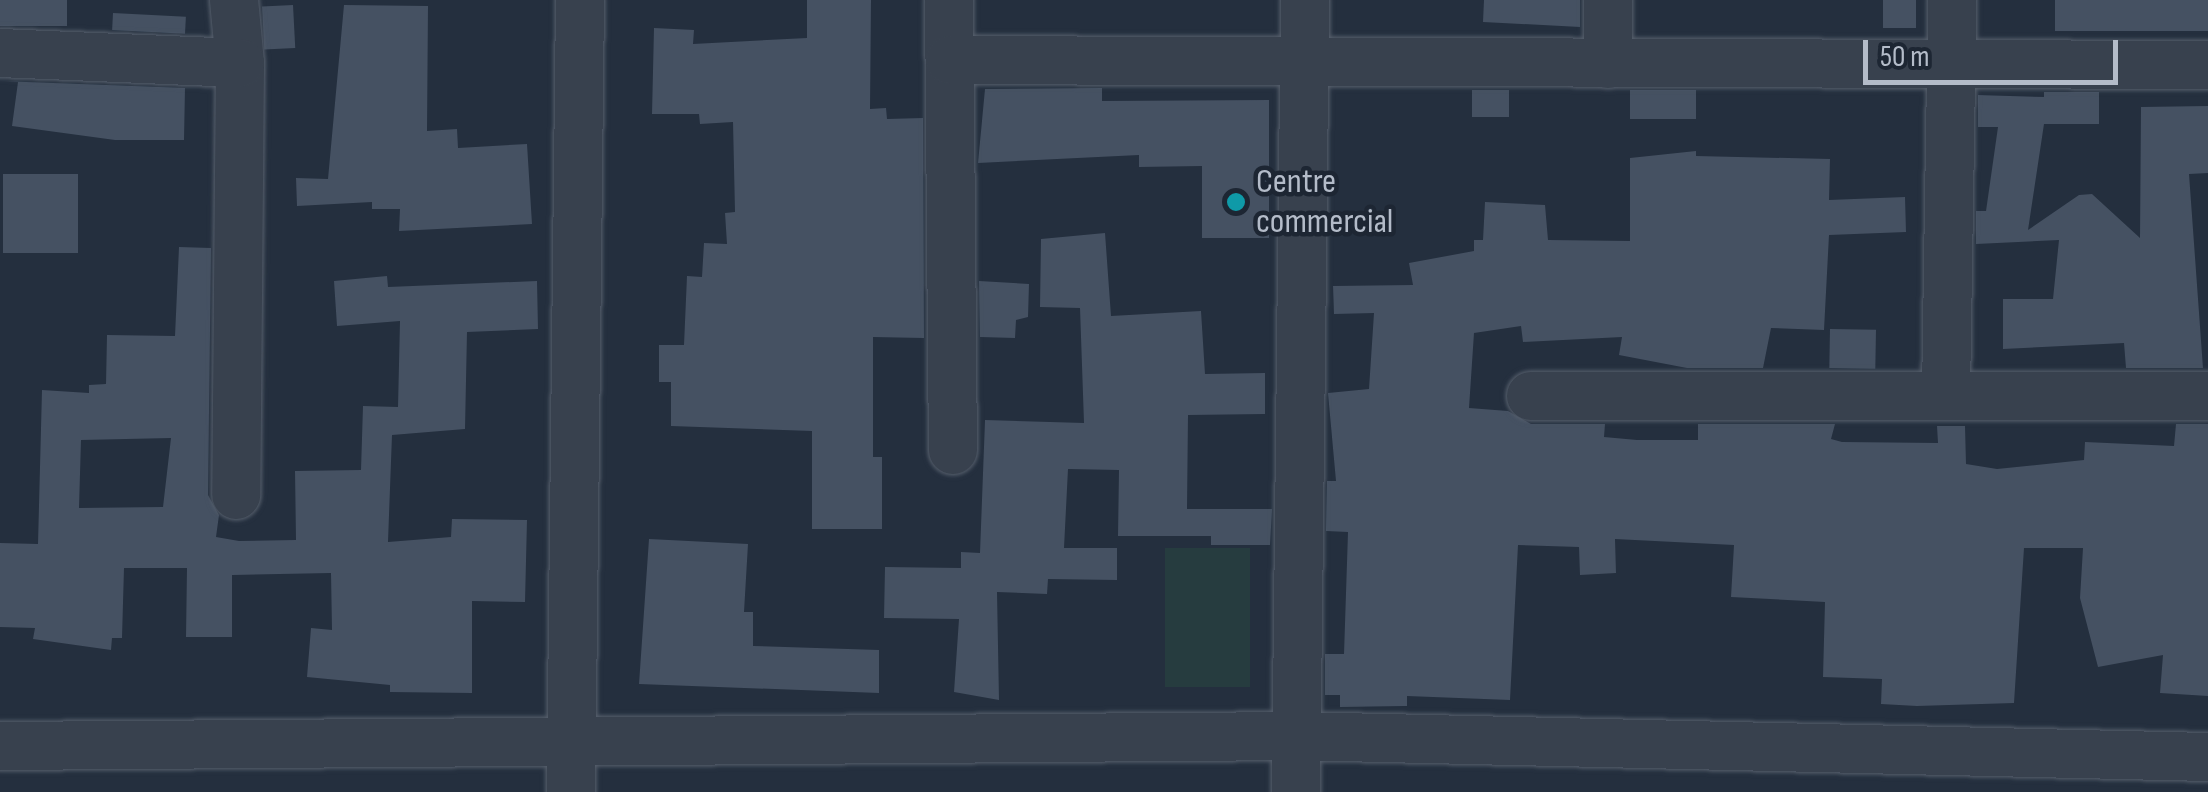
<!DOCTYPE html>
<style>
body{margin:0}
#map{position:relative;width:2208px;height:792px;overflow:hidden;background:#242f3e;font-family:"Sofia Sans Condensed",sans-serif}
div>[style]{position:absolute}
.green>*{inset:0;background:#263c3f;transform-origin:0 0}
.building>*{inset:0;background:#455162;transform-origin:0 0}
.roads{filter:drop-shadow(0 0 2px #565f6c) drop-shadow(0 0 2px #565f6c)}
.minor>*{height:48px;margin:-24px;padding:0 24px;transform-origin:24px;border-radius:24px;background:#38414e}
.dots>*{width:28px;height:28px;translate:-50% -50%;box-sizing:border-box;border:5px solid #1d2633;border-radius:50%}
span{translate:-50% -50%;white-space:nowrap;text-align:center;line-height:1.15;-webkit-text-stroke:9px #1d2633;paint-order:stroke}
.poi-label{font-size:35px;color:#b4bcc9}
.left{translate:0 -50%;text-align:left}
.scale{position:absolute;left:1863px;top:40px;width:255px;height:45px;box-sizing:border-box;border:5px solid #b4bcc9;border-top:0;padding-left:12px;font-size:30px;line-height:35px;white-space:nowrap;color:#b4bcc9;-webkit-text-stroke:8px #1d2633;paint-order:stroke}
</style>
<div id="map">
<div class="green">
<i style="left:1165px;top:548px;width:85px;height:139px"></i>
</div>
<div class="building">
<i style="left:0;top:0;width:67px;height:26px"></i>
<i style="clip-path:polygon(807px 0,871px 0,870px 109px,886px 108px,887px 119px,923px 118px,924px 338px,873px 337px,873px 457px,882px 457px,882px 529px,812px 529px,812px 431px,671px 426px,671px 382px,659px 382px,659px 345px,684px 345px,687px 276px,702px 277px,704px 243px,727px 244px,725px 213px,735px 212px,733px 122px,700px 124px,699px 114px,652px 114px,654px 28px,694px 30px,693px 44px,807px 38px)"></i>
<i style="clip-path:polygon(1484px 0,1580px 0,1580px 27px,1483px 22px)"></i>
<i style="left:1883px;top:0;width:33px;height:28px"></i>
<i style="left:2055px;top:0;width:153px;height:31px"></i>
<i style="left:293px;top:5px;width:43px;height:31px;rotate:87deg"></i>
<i style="clip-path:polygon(344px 5px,428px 6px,427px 131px,457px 129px,458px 148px,527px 144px,532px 224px,399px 231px,400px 209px,372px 209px,372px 202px,297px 206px,296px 178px,328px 179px)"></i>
<i style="left:113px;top:13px;width:73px;height:17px;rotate:3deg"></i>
<i style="clip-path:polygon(0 81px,185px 88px,184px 140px,115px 140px,12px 126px,18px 82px)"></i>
<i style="clip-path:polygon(1102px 88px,1102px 101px,1269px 100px,1269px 238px,1202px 238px,1202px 166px,1139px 167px,1139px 155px,978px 163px,985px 89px)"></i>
<i style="left:1472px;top:90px;width:37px;height:27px"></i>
<i style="left:1630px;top:90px;width:66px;height:29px"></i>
<i style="clip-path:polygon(2044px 92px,2099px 92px,2099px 124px,2044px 124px,2028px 230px,2079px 195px,2092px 194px,2140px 238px,2141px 107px,2208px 106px,2208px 173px,2189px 174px,2203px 368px,2126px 368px,2124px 343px,2003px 349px,2003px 299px,2053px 299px,2059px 240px,1976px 244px,1976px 211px,1986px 211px,1998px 127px,1978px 127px,1978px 95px,2044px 97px)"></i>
<i style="clip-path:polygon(1696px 151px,1696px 156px,1830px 159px,1829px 200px,1905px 197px,1906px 232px,1829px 235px,1824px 330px,1771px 328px,1763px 368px,1687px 368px,1619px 355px,1622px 337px,1523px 342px,1521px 326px,1474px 333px,1469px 408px,1508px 411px,1531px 424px,1605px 424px,1604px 437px,1637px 440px,1698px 440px,1698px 424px,1835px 424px,1831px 439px,1842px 442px,1938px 443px,1937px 426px,1965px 426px,1966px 464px,1997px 469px,2084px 460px,2085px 442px,2174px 446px,2176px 424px,2208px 424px,2208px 696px,2160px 693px,2163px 655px,2098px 667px,2080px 598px,2083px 548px,2024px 548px,2014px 703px,1917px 706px,1881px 704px,1882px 679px,1823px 677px,1825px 602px,1731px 597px,1734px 545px,1615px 539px,1616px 573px,1580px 575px,1579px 547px,1518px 545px,1510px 700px,1407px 696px,1407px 706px,1340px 707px,1340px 695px,1325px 695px,1325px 654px,1344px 654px,1348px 532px,1326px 531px,1327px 481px,1336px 481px,1328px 393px,1369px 389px,1374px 313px,1334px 314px,1333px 286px,1413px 285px,1409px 263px,1474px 251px,1474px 240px,1483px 240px,1485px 202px,1545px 205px,1548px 240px,1630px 241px,1630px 158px)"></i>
<i style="left:3px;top:174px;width:75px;height:79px"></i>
<i style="clip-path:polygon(1105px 233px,1111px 316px,1201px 311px,1205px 374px,1265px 373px,1265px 414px,1188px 415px,1187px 509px,1272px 509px,1270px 545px,1211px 545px,1211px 536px,1118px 536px,1119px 470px,1068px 469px,1064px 548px,1117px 548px,1117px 580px,1048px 579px,1047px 594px,997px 592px,999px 700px,954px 692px,959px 619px,884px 618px,885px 567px,961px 568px,961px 552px,980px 553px,985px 420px,1084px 423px,1080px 308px,1040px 307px,1041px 239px)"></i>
<i style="clip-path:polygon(evenodd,179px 247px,211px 248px,208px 495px,219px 515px,216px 537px,239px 541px,296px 540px,295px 471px,361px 470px,363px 406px,398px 407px,400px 321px,337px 326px,334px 281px,387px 276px,388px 287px,537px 281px,538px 329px,467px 332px,465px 429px,392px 435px,388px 542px,451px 537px,452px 519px,527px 520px,525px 602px,472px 601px,472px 693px,390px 692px,390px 685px,307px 677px,311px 628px,332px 630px,331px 573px,232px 575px,232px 637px,186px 637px,187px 568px,124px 568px,122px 638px,112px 638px,111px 650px,33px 639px,35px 628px,0 627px,0 543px,38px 544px,42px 390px,89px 393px,89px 385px,106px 384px,107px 335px,175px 336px,179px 247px,171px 438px,163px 507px,79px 508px,81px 440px,171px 438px)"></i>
<i style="clip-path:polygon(979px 281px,1029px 284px,1028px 317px,1016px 320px,1015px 338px,980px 337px)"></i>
<i style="left:1830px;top:329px;width:46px;height:39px;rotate:1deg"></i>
<i style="clip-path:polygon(649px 539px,748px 544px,744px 612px,753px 612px,753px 646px,879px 650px,879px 693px,639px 684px)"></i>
</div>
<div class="roads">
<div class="minor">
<i style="left:234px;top:0;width:63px;rotate:84.6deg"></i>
<i style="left:240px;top:63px;width:432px;rotate:90.5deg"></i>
<i style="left:949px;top:0;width:450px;rotate:89.5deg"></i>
<i style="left:0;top:53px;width:240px;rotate:2.4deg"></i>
<i style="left:950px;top:60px;width:1258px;rotate:0.23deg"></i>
<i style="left:1608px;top:64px;width:64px;rotate:-90deg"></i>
<i style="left:1946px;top:394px;width:394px;rotate:-89.1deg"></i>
<i style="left:1531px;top:396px;width:677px"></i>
<i style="left:0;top:746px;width:1297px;rotate:-0.44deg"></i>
<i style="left:1297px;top:736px;width:911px;rotate:1.32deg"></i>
<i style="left:571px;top:792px;width:792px;rotate:-89.35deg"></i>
<i style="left:1296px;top:792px;width:792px;rotate:-89.35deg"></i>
</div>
</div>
<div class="dots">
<i style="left:1236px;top:202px;background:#0f9aa8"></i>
</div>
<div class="poi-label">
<span class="left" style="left:1256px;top:202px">Centre<br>commercial</span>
</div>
<div class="scale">50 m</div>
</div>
